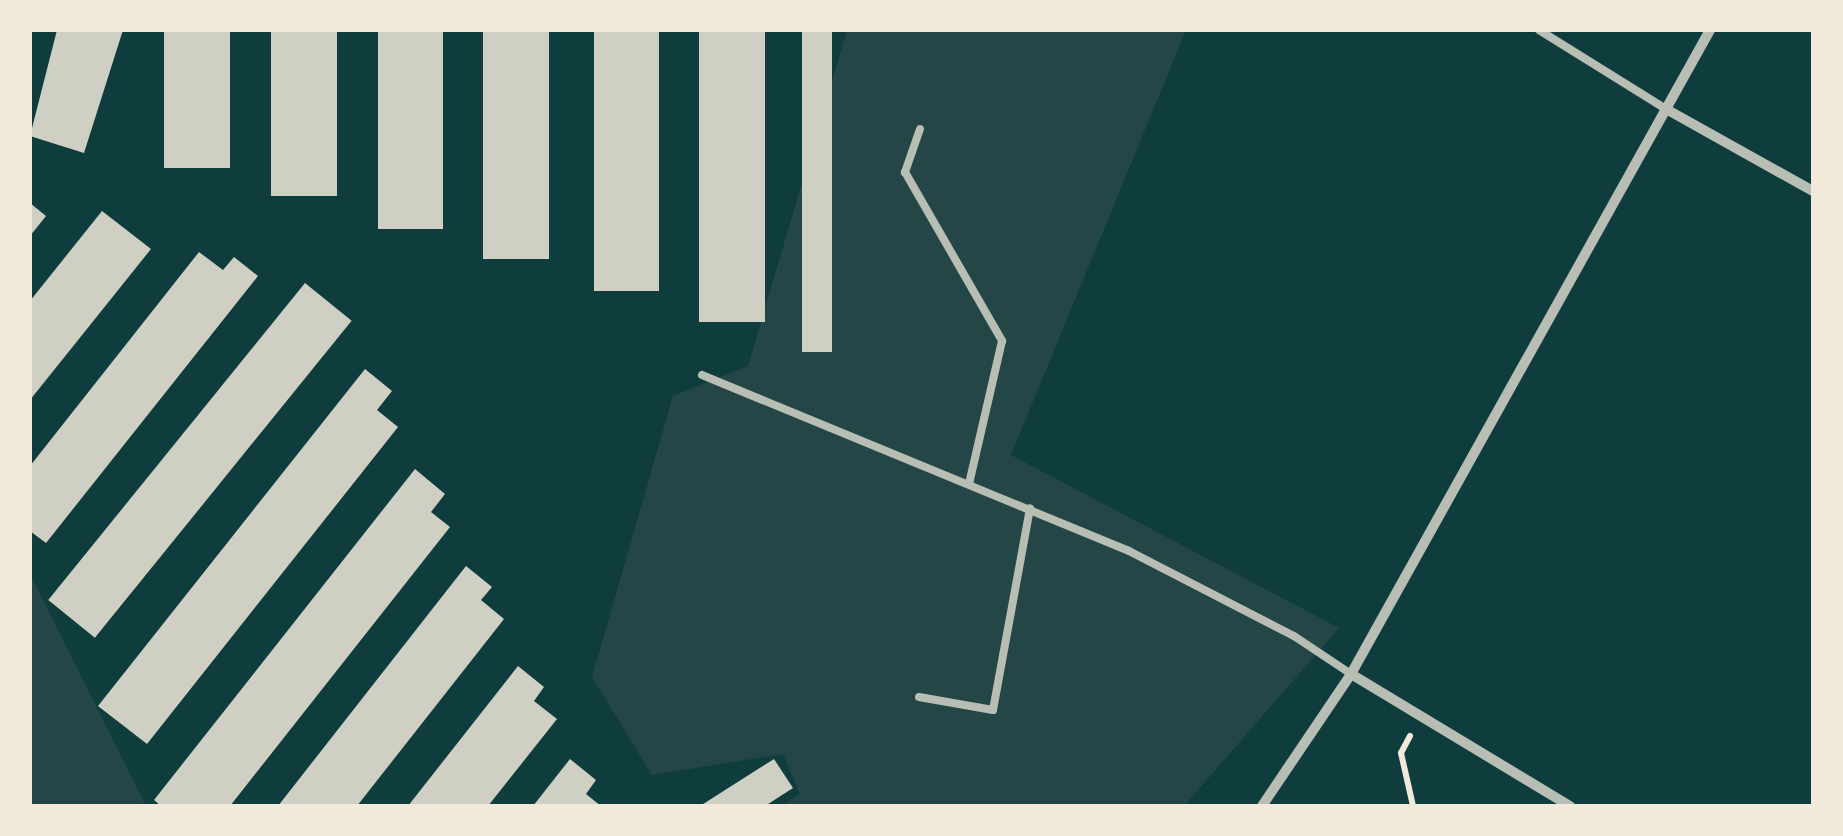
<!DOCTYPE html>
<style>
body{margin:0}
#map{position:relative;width:1843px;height:836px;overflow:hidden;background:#0f3d3e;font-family:Merriweather,serif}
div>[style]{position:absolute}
.green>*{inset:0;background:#244646}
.building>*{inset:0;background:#cfcfc3;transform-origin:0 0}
.path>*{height:6px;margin:-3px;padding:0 3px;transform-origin:3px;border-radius:3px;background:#f1e9da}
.service>*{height:8px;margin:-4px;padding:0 4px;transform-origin:4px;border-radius:4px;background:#b8beb3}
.minor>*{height:10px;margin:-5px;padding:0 5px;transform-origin:5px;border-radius:5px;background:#b8beb3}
span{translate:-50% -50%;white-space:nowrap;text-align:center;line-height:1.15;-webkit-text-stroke:10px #f1e9da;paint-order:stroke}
.frame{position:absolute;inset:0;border:32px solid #f1e9da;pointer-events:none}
</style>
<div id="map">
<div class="green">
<i style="clip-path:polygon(847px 30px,1186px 30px,1011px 455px,1339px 628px,1184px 806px,782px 806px,800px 794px,783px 754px,652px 775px,592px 677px,673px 396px,748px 366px)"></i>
<i style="clip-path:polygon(30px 574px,146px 806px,30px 806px)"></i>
</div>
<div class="building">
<i style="clip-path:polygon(57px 30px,123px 30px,84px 153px,30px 136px)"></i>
<i style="left:164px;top:30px;width:66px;height:138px"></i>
<i style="left:271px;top:30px;width:66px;height:166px"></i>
<i style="left:378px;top:30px;width:65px;height:199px"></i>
<i style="left:483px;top:30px;width:66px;height:229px"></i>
<i style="left:594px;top:30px;width:65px;height:261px"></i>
<i style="left:699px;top:30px;width:66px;height:292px"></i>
<i style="left:802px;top:30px;width:30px;height:322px"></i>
<i style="clip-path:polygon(30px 203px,46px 216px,30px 236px)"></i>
<i style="clip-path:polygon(102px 211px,151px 249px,30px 400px,30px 301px)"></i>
<i style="clip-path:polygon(199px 252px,223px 270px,234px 257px,258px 276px,46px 543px,30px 531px,30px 466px)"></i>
<i style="left:305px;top:283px;width:60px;height:408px;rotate:39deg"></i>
<i style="clip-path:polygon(365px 369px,392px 391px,377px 410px,398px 427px,147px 744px,98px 706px)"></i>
<i style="clip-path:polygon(415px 469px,445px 494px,431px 512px,450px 527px,230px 806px,161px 806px,154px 800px)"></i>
<i style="clip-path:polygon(466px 566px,492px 587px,481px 600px,504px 619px,357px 806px,278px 806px)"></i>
<i style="clip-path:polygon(518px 666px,544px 687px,534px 701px,557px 719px,488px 806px,408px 806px)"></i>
<i style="clip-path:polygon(570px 759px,596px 780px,586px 794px,601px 806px,533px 806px)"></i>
<i style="clip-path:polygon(774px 759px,793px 788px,765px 806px,700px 806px)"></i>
</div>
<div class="path">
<i style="left:1410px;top:736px;width:19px;rotate:118deg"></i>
<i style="left:1401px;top:753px;width:54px;rotate:77.2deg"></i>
</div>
<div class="service">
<i style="left:1539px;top:30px;width:150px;rotate:31.9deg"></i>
<i style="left:920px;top:129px;width:46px;rotate:109.2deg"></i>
<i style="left:905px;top:172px;width:195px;rotate:60.1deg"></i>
<i style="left:1002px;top:341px;width:147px;rotate:103deg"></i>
<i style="left:702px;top:375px;width:462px;rotate:22.4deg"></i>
<i style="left:1129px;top:551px;width:186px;rotate:27.3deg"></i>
<i style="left:1294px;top:636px;width:69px;rotate:33.7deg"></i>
<i style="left:919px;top:697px;width:75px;rotate:10deg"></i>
<i style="left:993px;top:710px;width:205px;rotate:-79.6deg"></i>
</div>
<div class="minor">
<i style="left:1666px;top:109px;width:168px;rotate:29.2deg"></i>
<i style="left:1351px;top:674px;width:256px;rotate:31.1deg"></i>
<i style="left:1262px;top:806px;width:159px;rotate:-56deg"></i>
<i style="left:1351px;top:674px;width:737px;rotate:-60.86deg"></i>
</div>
<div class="frame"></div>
</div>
